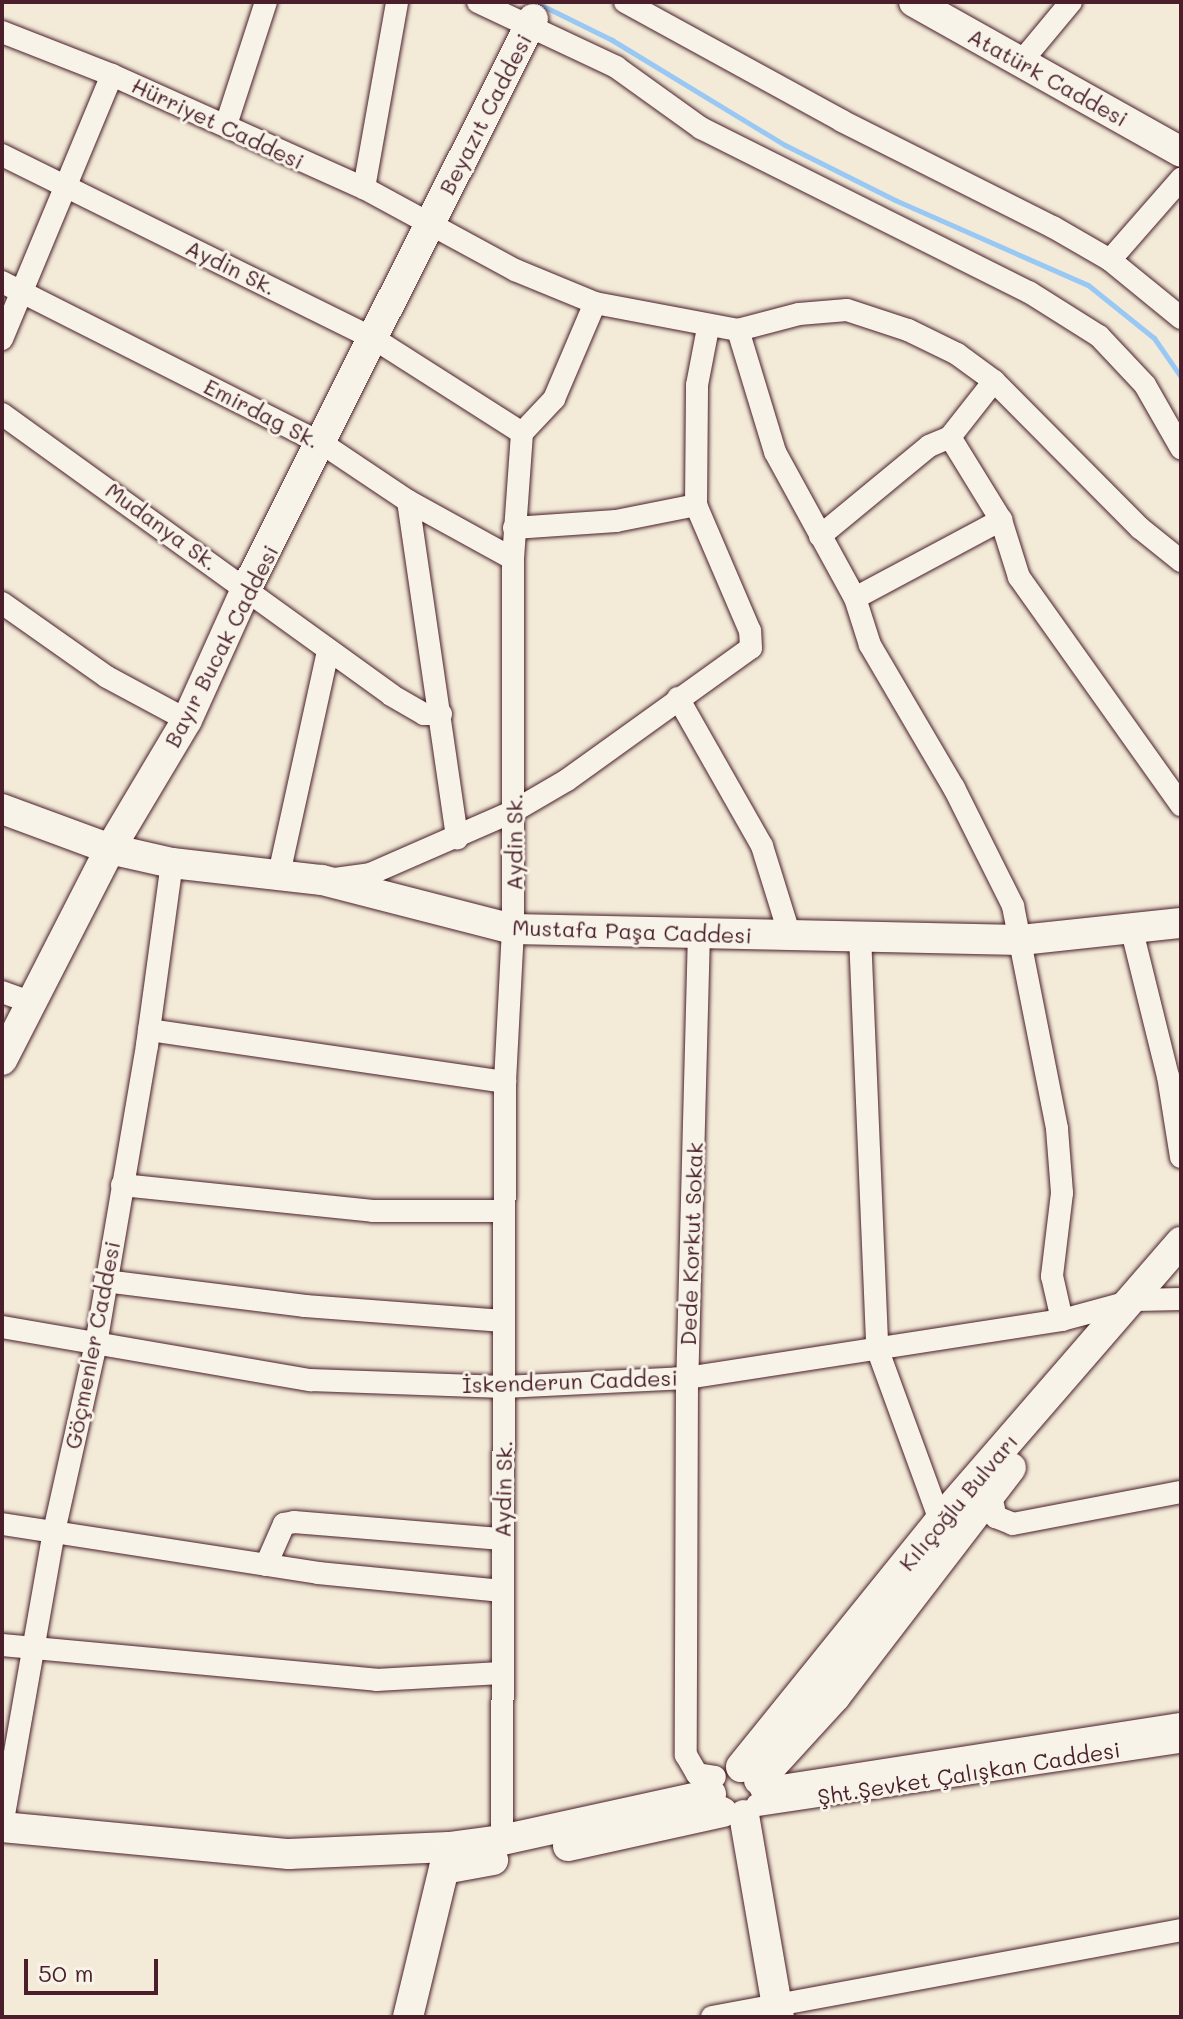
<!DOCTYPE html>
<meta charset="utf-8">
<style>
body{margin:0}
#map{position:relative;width:1183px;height:2019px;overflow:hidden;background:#f3ebd8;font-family:Mali,sans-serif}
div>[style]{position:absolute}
.stream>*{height:5px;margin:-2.5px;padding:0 2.5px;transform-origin:2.5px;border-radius:2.5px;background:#98c8f3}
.roads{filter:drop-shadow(0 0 2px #4a1f2b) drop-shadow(0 0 2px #4a1f2b)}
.street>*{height:22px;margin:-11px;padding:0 11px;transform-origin:11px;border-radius:11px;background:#f7f3e8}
.secondary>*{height:30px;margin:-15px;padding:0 15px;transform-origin:15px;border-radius:15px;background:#f7f3e8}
span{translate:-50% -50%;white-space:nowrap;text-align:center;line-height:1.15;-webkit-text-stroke:6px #f7f3e8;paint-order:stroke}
.street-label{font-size:22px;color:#4a1f2b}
.frame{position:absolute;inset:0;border:4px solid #4a1f2b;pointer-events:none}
.scale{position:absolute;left:24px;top:1959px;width:134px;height:36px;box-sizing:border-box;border:4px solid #4a1f2b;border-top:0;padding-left:10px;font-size:24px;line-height:28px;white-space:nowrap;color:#4a1f2b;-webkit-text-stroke:6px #f7f3e8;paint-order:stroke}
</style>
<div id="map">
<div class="stream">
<i style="left:535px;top:2px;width:86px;rotate:26.3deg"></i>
<i style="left:612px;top:40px;width:202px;rotate:31.3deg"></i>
<i style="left:785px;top:145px;width:123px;rotate:26.6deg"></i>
<i style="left:895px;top:200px;width:211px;rotate:23.8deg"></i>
<i style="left:1088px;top:285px;width:85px;rotate:38.8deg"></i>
<i style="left:1154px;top:338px;width:47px;rotate:55.3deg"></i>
</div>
<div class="roads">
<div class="street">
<i style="left:478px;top:2px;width:153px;rotate:25.2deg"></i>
<i style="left:616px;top:67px;width:105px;rotate:35.7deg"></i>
<i style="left:701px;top:128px;width:367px;rotate:26.6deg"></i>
<i style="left:1029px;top:292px;width:83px;rotate:32.2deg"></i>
<i style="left:1099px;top:336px;width:67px;rotate:46.8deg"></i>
<i style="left:1145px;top:385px;width:73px;rotate:60.3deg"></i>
<i style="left:625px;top:2px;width:247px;rotate:28.7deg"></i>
<i style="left:842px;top:121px;width:236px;rotate:26.7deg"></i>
<i style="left:1053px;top:227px;width:66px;rotate:30.1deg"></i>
<i style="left:1110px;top:260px;width:92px;rotate:39.2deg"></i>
<i style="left:2px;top:32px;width:118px;rotate:21.4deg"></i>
<i style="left:112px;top:75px;width:276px;rotate:24.2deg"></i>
<i style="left:364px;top:188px;width:172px;rotate:28.5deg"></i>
<i style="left:515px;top:270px;width:87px;rotate:22.4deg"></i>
<i style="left:595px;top:303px;width:146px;rotate:10.7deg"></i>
<i style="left:738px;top:330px;width:63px;rotate:-14.7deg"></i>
<i style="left:799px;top:314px;width:48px;rotate:-4.8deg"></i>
<i style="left:847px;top:310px;width:64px;rotate:18.2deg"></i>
<i style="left:908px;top:330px;width:55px;rotate:26.1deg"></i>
<i style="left:957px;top:354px;width:46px;rotate:36.1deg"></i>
<i style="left:994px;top:381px;width:207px;rotate:45.2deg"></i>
<i style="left:1140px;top:528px;width:53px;rotate:38.8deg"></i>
<i style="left:1021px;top:62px;width:78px;rotate:-50.2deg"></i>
<i style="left:226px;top:125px;width:129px;rotate:-72deg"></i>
<i style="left:2px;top:155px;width:414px;rotate:26.3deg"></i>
<i style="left:373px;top:338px;width:177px;rotate:32.5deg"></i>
<i style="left:522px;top:433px;width:126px;rotate:94.1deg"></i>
<i style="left:513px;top:559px;width:370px;rotate:90deg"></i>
<i style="left:513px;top:929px;width:153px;rotate:93deg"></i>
<i style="left:505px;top:1082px;width:758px;rotate:90.23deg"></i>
<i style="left:364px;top:188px;width:189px;rotate:-79.9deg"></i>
<i style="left:1110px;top:260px;width:108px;rotate:-48.8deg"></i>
<i style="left:2px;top:282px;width:360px;rotate:26.8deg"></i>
<i style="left:323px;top:444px;width:102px;rotate:33.8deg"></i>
<i style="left:408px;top:501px;width:120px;rotate:28.9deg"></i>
<i style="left:738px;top:330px;width:127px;rotate:73.1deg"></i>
<i style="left:775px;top:452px;width:166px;rotate:61.3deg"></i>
<i style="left:855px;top:598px;width:49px;rotate:72.3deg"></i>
<i style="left:870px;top:645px;width:166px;rotate:59.6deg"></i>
<i style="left:954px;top:788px;width:132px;rotate:63.4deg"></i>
<i style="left:1013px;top:906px;width:227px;rotate:78.8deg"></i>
<i style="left:1057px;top:1129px;width:64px;rotate:85.5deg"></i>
<i style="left:1062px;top:1193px;width:84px;rotate:96.9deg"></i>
<i style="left:1052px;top:1276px;width:45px;rotate:77.2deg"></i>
<i style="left:2px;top:339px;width:286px;rotate:-67.4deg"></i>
<i style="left:2px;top:414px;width:480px;rotate:35.8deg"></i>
<i style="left:391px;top:695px;width:38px;rotate:30deg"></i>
<i style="left:424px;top:714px;width:17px"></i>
<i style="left:522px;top:433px;width:47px;rotate:-46.7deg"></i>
<i style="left:554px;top:399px;width:104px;rotate:-66.9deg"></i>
<i style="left:950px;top:437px;width:97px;rotate:58.4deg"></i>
<i style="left:1001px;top:520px;width:60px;rotate:72.5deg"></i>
<i style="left:1019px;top:577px;width:280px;rotate:54.6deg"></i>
<i style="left:408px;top:501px;width:341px;rotate:81.7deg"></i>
<i style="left:514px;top:528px;width:102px;rotate:-3.9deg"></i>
<i style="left:616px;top:521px;width:82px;rotate:-11.3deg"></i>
<i style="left:820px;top:536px;width:141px;rotate:-39.5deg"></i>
<i style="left:929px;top:446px;width:23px;rotate:-23deg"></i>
<i style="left:950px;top:437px;width:71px;rotate:-51.8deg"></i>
<i style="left:855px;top:598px;width:166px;rotate:-28.1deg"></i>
<i style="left:2px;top:603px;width:128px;rotate:35.2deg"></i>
<i style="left:107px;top:677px;width:91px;rotate:28.3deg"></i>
<i style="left:678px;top:698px;width:170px;rotate:60.4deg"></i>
<i style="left:762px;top:846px;width:94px;rotate:72.7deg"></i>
<i style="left:279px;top:874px;width:227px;rotate:-77.6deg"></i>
<i style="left:335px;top:879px;width:35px;rotate:-8deg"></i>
<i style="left:370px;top:874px;width:157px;rotate:-23.6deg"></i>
<i style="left:514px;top:811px;width:61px;rotate:-30.3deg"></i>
<i style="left:567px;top:780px;width:226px;rotate:-35.7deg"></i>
<i style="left:751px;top:648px;width:17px;rotate:-93deg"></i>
<i style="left:750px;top:631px;width:137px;rotate:-113.2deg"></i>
<i style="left:696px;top:505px;width:120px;rotate:-89.5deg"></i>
<i style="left:697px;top:385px;width:58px;rotate:-79.1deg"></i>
<i style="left:1131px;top:927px;width:154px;rotate:76.1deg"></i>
<i style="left:1168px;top:1076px;width:82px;rotate:80.9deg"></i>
<i style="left:699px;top:932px;width:446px;rotate:91.5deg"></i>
<i style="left:687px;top:1378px;width:377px;rotate:90.2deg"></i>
<i style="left:686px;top:1755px;width:22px;rotate:60deg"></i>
<i style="left:697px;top:1774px;width:18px;rotate:9deg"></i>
<i style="left:860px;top:935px;width:413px;rotate:87.6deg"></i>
<i style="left:877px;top:1348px;width:183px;rotate:69.9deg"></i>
<i style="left:2px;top:992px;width:29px;rotate:20deg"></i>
<i style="left:149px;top:1030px;width:360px;rotate:8.3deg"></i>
<i style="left:122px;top:1185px;width:252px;rotate:5.9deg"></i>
<i style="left:373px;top:1211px;width:131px"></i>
<i style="left:105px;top:1281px;width:202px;rotate:7.1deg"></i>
<i style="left:305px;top:1306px;width:199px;rotate:4.3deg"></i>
<i style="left:2px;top:1327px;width:313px;rotate:9.8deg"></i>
<i style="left:310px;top:1380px;width:194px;rotate:2.1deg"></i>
<i style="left:504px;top:1387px;width:183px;rotate:-2.8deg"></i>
<i style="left:687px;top:1378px;width:379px;rotate:-8.8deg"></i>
<i style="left:1062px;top:1320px;width:77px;rotate:-15.1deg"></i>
<i style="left:1136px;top:1300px;width:45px;rotate:-1.3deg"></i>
<i style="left:990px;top:1492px;width:26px;rotate:77deg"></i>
<i style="left:996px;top:1517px;width:18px;rotate:22deg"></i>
<i style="left:1013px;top:1524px;width:171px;rotate:-10.8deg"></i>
<i style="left:2px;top:1524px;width:320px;rotate:8.8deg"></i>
<i style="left:318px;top:1573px;width:185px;rotate:5.6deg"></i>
<i style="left:266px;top:1565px;width:45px;rotate:-66.3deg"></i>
<i style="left:284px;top:1524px;width:10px;rotate:-11deg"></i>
<i style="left:294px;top:1522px;width:209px;rotate:4.7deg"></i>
<i style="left:2px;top:1645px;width:376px;rotate:5.3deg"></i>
<i style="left:376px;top:1680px;width:125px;rotate:-3.2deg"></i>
<i style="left:761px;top:1789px;width:425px;rotate:-8.8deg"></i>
<i style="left:757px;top:1805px;width:429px;rotate:-8.5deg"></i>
<i style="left:2px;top:1826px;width:294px;rotate:-80deg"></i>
<i style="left:53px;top:1536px;width:197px;rotate:-77.4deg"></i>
<i style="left:96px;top:1344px;width:303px;rotate:-80.3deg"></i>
<i style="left:147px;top:1045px;width:184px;rotate:-82.2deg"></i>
<i style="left:712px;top:2017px;width:477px;rotate:-10.5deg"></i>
</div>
<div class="secondary">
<i style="left:914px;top:2px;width:306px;rotate:29.3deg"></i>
<i style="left:2px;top:809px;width:115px;rotate:20.3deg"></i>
<i style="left:110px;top:849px;width:64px;rotate:12.7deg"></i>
<i style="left:172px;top:863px;width:151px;rotate:6.5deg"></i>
<i style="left:322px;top:880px;width:197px;rotate:14.4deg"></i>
<i style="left:513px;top:929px;width:508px;rotate:1.24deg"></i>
<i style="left:1021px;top:940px;width:161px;rotate:-6.1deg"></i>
<i style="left:2px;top:1060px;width:237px;rotate:-62.9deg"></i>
<i style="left:110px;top:849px;width:150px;rotate:-59.2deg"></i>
<i style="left:187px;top:720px;width:146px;rotate:-65.7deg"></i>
<i style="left:247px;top:587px;width:636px;rotate:-63.27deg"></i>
<i style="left:741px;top:1767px;width:317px;rotate:-51.1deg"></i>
<i style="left:940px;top:1520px;width:368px;rotate:-49.1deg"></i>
<i style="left:759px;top:1780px;width:113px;rotate:-47.5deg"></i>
<i style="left:835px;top:1697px;width:289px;rotate:-52.5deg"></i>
<i style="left:744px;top:1815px;width:205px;rotate:80.2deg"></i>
<i style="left:2px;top:1827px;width:288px;rotate:5.4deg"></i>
<i style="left:289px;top:1854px;width:160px;rotate:-2.5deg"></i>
<i style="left:449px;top:1847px;width:53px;rotate:-7.5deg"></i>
<i style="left:502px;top:1840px;width:214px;rotate:-12.4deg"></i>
<i style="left:568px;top:1846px;width:158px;rotate:-12.4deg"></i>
<i style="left:444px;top:1869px;width:50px;rotate:-10.4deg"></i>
<i style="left:408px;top:2017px;width:170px;rotate:-76.4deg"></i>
</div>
</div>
<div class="street-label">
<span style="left:1048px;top:77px;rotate:29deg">Atatürk Caddesi</span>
<span style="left:485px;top:114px;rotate:-63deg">Beyazıt Caddesi</span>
<span style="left:218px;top:123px;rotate:25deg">Hürriyet Caddesi</span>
<span style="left:231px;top:267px;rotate:26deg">Aydin Sk.</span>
<span style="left:262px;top:413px;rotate:27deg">Emirdag Sk.</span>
<span style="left:162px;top:526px;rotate:36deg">Mudanya Sk.</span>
<span style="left:221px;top:646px;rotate:-63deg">Bayır Bucak Caddesi</span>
<span style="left:514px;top:842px;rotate:-90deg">Aydin Sk.</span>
<span style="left:632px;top:931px;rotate:2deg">Mustafa Paşa Caddesi</span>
<span style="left:691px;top:1244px;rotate:-88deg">Dede Korkut Sokak</span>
<span style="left:92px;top:1345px;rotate:-79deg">Göçmenler Caddesi</span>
<span style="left:570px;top:1381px;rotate:-2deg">İskenderun Caddesi</span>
<span style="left:503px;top:1489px;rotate:-89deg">Aydin Sk.</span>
<span style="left:958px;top:1502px;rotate:-50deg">Kılıçoğlu Bulvarı</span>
<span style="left:969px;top:1773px;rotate:-9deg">Şht.Şevket Çalışkan Caddesi</span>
</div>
<div class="frame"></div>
<div class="scale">50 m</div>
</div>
